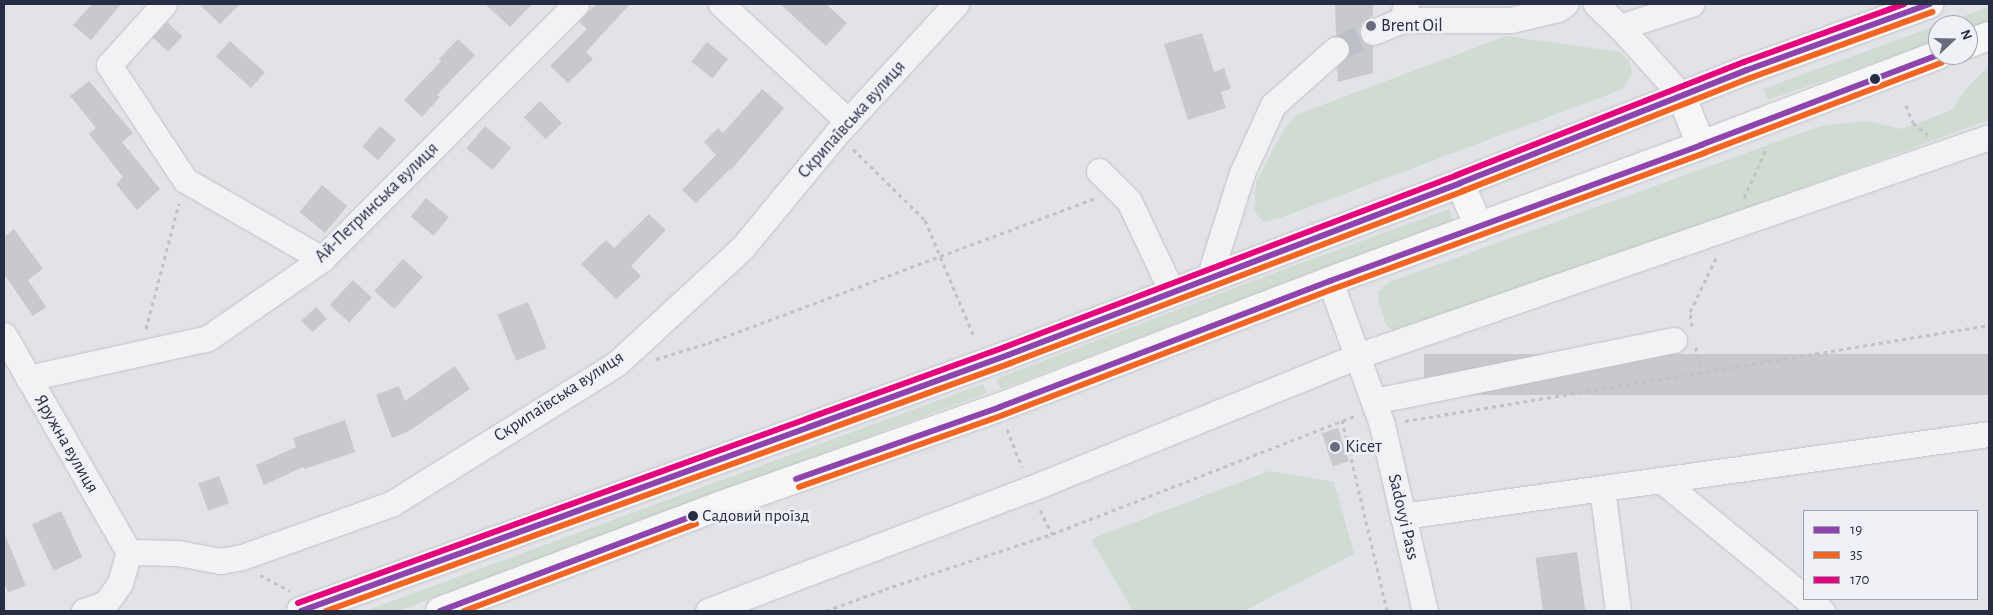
<!DOCTYPE html>
<meta charset="utf-8">
<style>
body{margin:0}
#map{position:relative;width:1993px;height:615px;overflow:hidden;background:#e2e3e8;font-family:"Alegreya Sans",sans-serif}
div>[style]{position:absolute}
.green>*{inset:0;background:#d0dbd2}
.building>*{inset:0;background:#c8c9cf;transform-origin:0 0}
.minor-tunnel>*{height:25px;margin-top:-12.5px;transform-origin:0;background:repeating-linear-gradient(90deg,#bdbfc7 0 25px,transparent 0 37px)}
.path>*{height:3px;margin-top:-1.5px;transform-origin:0;background:repeating-linear-gradient(90deg,#c1c2c8 0 4px,transparent 0 8px)}
.roads{filter:drop-shadow(0 0 1px #c0c1c6) drop-shadow(0 0 1px #c0c1c6)}
.minor>*{height:25px;margin:-12.5px;padding:0 12.5px;transform-origin:12.5px;border-radius:12.5px;background:#f2f2f4}
.major>*{height:28px;margin:-14px;padding:0 14px;transform-origin:14px;border-radius:14px;background:#f6f6f7}
.bus-1>*{height:6px;margin:-3px;padding:0 3px;transform-origin:3px;border-radius:3px;background:#8e44ad}
.bus-2>*{height:6px;margin:-3px;padding:0 3px;transform-origin:3px;border-radius:3px;background:#f26522}
.bus-3>*{height:6px;margin:-3px;padding:0 3px;transform-origin:3px;border-radius:3px;background:#e5007d}
.dots>*{width:14px;height:14px;translate:-50% -50%;box-sizing:border-box;border:2px solid #f0f1f7;border-radius:50%}
span{translate:-50% -50%;white-space:nowrap;text-align:center;line-height:1.15;-webkit-text-stroke:5px #f0f1f7;paint-order:stroke}
.bus-label{font-size:17px;color:#272d43}
.left{translate:0 -50%;text-align:left}
.poi-label{font-size:18px;color:#272d43}
.street-label{font-size:18px;color:#272d43}
.frame{position:absolute;inset:0;border:5px solid #272d43;pointer-events:none}
.legend{position:absolute;left:1803px;top:510px;width:175px;height:90px;box-sizing:border-box;background:#f0f1f7;border:1px solid #a0a3af;margin:0;padding:6px 9px;list-style:none;font-size:15px;color:#272d43}
.legend li{display:flex;align-items:center;gap:10px;height:25px}
.legend b{width:25px;border:1px solid #a0a3af}
.north{position:absolute;left:1928px;top:15px;width:50px;height:50px;box-sizing:border-box;background:#f0f1f7;border:1px solid #a0a3af;border-radius:50%;rotate:69deg;font-size:14px;font-weight:700;line-height:20px;text-align:center;color:#272d43}
.north::after{content:'';display:block;margin:auto;width:18px;height:22px;background:#686d7d;clip-path:polygon(50% 0,100% 100%,50% 72%,0 100%)}
</style>
<div id="map">
<div class="green">
<i style="clip-path:polygon(1989px 7px,1989px 22px,1968px 30px,1968px 25px,1939px 25px)"></i>
<i style="clip-path:polygon(1938px 25px,1938px 41px,1768px 100px,1763px 89px)"></i>
<i style="clip-path:polygon(1506px 36px,1620px 52px,1629px 61px,1632px 71px,1627px 84px,1618px 91px,1283px 217px,1264px 222px,1254px 211px,1256px 183px,1284px 129px,1298px 114px)"></i>
<i style="clip-path:polygon(1989px 66px,1989px 120px,1399px 335px,1386px 325px,1379px 303px,1378px 291px,1389px 282px,1821px 126px,1867px 121px,1902px 129px,1952px 110px,1965px 90px)"></i>
<i style="clip-path:polygon(1449px 209px,1453px 220px,1001px 389px,996px 379px,1266px 276px)"></i>
<i style="clip-path:polygon(983px 384px,987px 393px,398px 611px,365px 611px)"></i>
<i style="clip-path:polygon(1269px 471px,1334px 482px,1354px 554px,1244px 611px,1133px 611px,1091px 539px)"></i>
</div>
<div class="building">
<i style="clip-path:polygon(92px 4px,121px 4px,91px 40px,73px 25px)"></i>
<i style="clip-path:polygon(199px 4px,240px 4px,220px 24px)"></i>
<i style="clip-path:polygon(485px 4px,532px 4px,510px 27px)"></i>
<i style="clip-path:polygon(596px 4px,630px 4px,586px 52px,593px 59px,568px 83px,550px 66px,587px 29px,579px 22px)"></i>
<i style="clip-path:polygon(780px 4px,826px 4px,847px 23px,826px 46px)"></i>
<i style="clip-path:polygon(1335px 4px,1373px 4px,1373px 16px,1362px 23px,1359px 31px,1364px 43px,1373px 46px,1373px 73px,1338px 82px,1337px 67px,1349px 54px,1350px 47px,1346px 39px,1336px 35px)"></i>
<i style="left:167px;top:22px;width:21px;height:21px;rotate:43deg"></i>
<i style="clip-path:polygon(1202px 33px,1214px 72px,1224px 68px,1231px 89px,1221px 92px,1226px 108px,1188px 120px,1164px 44px)"></i>
<i style="clip-path:polygon(458px 39px,475px 55px,437px 95px,440px 97px,422px 117px,404px 100px,441px 61px,439px 59px)"></i>
<i style="left:230px;top:41px;width:47px;height:21px;rotate:42deg"></i>
<i style="left:707px;top:42px;width:27px;height:25px;rotate:39deg"></i>
<i style="clip-path:polygon(89px 81px,133px 133px,122px 142px,160px 189px,137px 210px,116px 184px,123px 177px,89px 134px,96px 128px,70px 96px)"></i>
<i style="clip-path:polygon(762px 89px,784px 108px,731px 170px,730px 169px,696px 203px,682px 190px,716px 155px,704px 142px,718px 128px,723px 133px)"></i>
<i style="left:540px;top:101px;width:31px;height:23px;rotate:45deg"></i>
<i style="left:380px;top:126px;width:21px;height:27px;rotate:41deg"></i>
<i style="left:485px;top:126px;width:34px;height:29px;rotate:40deg"></i>
<i style="left:322px;top:185px;width:33px;height:35px;rotate:40deg"></i>
<i style="left:426px;top:198px;width:30px;height:24px;rotate:40deg"></i>
<i style="clip-path:polygon(649px 214px,666px 230px,631px 266px,641px 276px,616px 299px,581px 264px,606px 240px,614px 248px)"></i>
<i style="clip-path:polygon(14px 229px,43px 269px,28px 280px,46px 307px,33px 316px,4px 274px,4px 237px)"></i>
<i style="left:403px;top:259px;width:27px;height:43px;rotate:42deg"></i>
<i style="left:353px;top:280px;width:26px;height:34px;rotate:43deg"></i>
<i style="left:528px;top:302px;width:50px;height:33px;rotate:68deg"></i>
<i style="left:316px;top:307px;width:16px;height:20px;rotate:47deg"></i>
<i style="left:1989px;top:354px;width:41px;height:565px;rotate:90deg"></i>
<i style="clip-path:polygon(455px 366px,470px 389px,409px 431px,392px 438px,376px 395px,399px 386px,405px 401px)"></i>
<i style="clip-path:polygon(345px 420px,355px 452px,304px 469px,303px 467px,264px 485px,256px 465px,296px 447px,293px 438px)"></i>
<i style="left:1338px;top:428px;width:35px;height:17px;rotate:72deg"></i>
<i style="left:219px;top:476px;width:29px;height:22px;rotate:70deg"></i>
<i style="left:61px;top:511px;width:51px;height:32px;rotate:65deg"></i>
<i style="clip-path:polygon(4px 532px,26px 586px,8px 592px,4px 583px)"></i>
<i style="left:1577px;top:552px;width:60px;height:42px;rotate:82deg"></i>
</div>
<div class="minor-tunnel">
<i style="left:1336px;top:49px;width:41px;rotate:-24.7deg"></i>
</div>
<div class="path">
<i style="left:1906px;top:105px;width:19px;rotate:69deg"></i>
<i style="left:1913px;top:123px;width:19px;rotate:39deg"></i>
<i style="left:853px;top:149px;width:101px;rotate:44.6deg"></i>
<i style="left:925px;top:220px;width:124px;rotate:67.2deg"></i>
<i style="left:1744px;top:198px;width:56px;rotate:-65.7deg"></i>
<i style="left:1692px;top:326px;width:14px;rotate:-98deg"></i>
<i style="left:1690px;top:312px;width:62px;rotate:-64.3deg"></i>
<i style="left:146px;top:329px;width:130px;rotate:-75.3deg"></i>
<i style="left:1696px;top:347px;width:27px;rotate:80deg"></i>
<i style="left:656px;top:359px;width:54px;rotate:-17.1deg"></i>
<i style="left:708px;top:343px;width:412px;rotate:-20.5deg"></i>
<i style="left:1342px;top:420px;width:196px;rotate:76.7deg"></i>
<i style="left:1405px;top:421px;width:592px;rotate:-9.33deg"></i>
<i style="left:1007px;top:429px;width:41px;rotate:68.5deg"></i>
<i style="left:1040px;top:510px;width:27px;rotate:63deg"></i>
<i style="left:260px;top:575px;width:34px;rotate:28deg"></i>
<i style="left:826px;top:611px;width:63px;rotate:-20.4deg"></i>
<i style="left:885px;top:589px;width:176px;rotate:-18.2deg"></i>
<i style="left:1052px;top:534px;width:325px;rotate:-21.3deg"></i>
</div>
<div class="roads">
<div class="minor">
<i style="left:164px;top:4px;width:82px;rotate:132deg"></i>
<i style="left:109px;top:65px;width:138px;rotate:56.5deg"></i>
<i style="left:185px;top:180px;width:158px;rotate:30deg"></i>
<i style="left:721px;top:4px;width:173px;rotate:42.7deg"></i>
<i style="left:1406px;top:4px;width:16px;rotate:104deg"></i>
<i style="left:1402px;top:20px;width:109px"></i>
<i style="left:1511px;top:20px;width:48px;rotate:-13.2deg"></i>
<i style="left:1558px;top:9px;width:9px;rotate:-36deg"></i>
<i style="left:1596px;top:4px;width:33px;rotate:44deg"></i>
<i style="left:1620px;top:27px;width:91px;rotate:48.1deg"></i>
<i style="left:1620px;top:27px;width:75px;rotate:-17.9deg"></i>
<i style="left:1373px;top:32px;width:31px;rotate:-22deg"></i>
<i style="left:1099px;top:171px;width:42px;rotate:45deg"></i>
<i style="left:1129px;top:201px;width:101px;rotate:64.7deg"></i>
<i style="left:1209px;top:278px;width:110px;rotate:-72.6deg"></i>
<i style="left:1242px;top:173px;width:75px;rotate:-65.5deg"></i>
<i style="left:1273px;top:105px;width:84px;rotate:-41.6deg"></i>
<i style="left:1330px;top:281px;width:153px;rotate:70.1deg"></i>
<i style="left:1382px;top:425px;width:191px;rotate:77deg"></i>
<i style="left:4px;top:335px;width:250px;rotate:60.1deg"></i>
<i style="left:28px;top:378px;width:184px;rotate:-12.5deg"></i>
<i style="left:208px;top:338px;width:139px;rotate:-34.7deg"></i>
<i style="left:322px;top:259px;width:360px;rotate:-45.1deg"></i>
<i style="left:1374px;top:401px;width:306px;rotate:-11.5deg"></i>
<i style="left:1661px;top:480px;width:185px;rotate:39.3deg"></i>
<i style="left:1602px;top:488px;width:124px;rotate:82.6deg"></i>
<i style="left:1403px;top:516px;width:592px;rotate:-7.97deg"></i>
<i style="left:129px;top:552px;width:49px;rotate:1.2deg"></i>
<i style="left:178px;top:553px;width:43px;rotate:10.8deg"></i>
<i style="left:220px;top:561px;width:22px;rotate:-10deg"></i>
<i style="left:242px;top:557px;width:158px;rotate:-19.6deg"></i>
<i style="left:391px;top:504px;width:265px;rotate:-31.9deg"></i>
<i style="left:616px;top:364px;width:171px;rotate:-42.6deg"></i>
<i style="left:742px;top:248px;width:149px;rotate:-50.4deg"></i>
<i style="left:837px;top:133px;width:176px;rotate:-47.3deg"></i>
<i style="left:1806px;top:599px;width:20px;rotate:37deg"></i>
<i style="left:84px;top:611px;width:23px;rotate:-20deg"></i>
<i style="left:106px;top:603px;width:24px;rotate:-55deg"></i>
<i style="left:120px;top:583px;width:32px;rotate:-74deg"></i>
<i style="left:708px;top:611px;width:344px;rotate:-20.8deg"></i>
<i style="left:1030px;top:489px;width:353px;rotate:-22.1deg"></i>
<i style="left:1357px;top:356px;width:669px;rotate:-19.11deg"></i>
</div>
<div class="major">
<i style="left:1968px;top:44px;width:22px;rotate:-21deg"></i>
<i style="left:1681px;top:95px;width:54px;rotate:68.2deg"></i>
<i style="left:1460px;top:183px;width:48px;rotate:66.6deg"></i>
<i style="left:301px;top:611px;width:752px;rotate:-19.9deg"></i>
<i style="left:1008px;top:355px;width:484px;rotate:-20.8deg"></i>
<i style="left:1460px;top:183px;width:308px;rotate:-21.5deg"></i>
<i style="left:1747px;top:70px;width:194px;rotate:-19.9deg"></i>
<i style="left:440px;top:611px;width:298px;rotate:-20.6deg"></i>
<i style="left:719px;top:506px;width:298px;rotate:-19.4deg"></i>
<i style="left:1000px;top:407px;width:353px;rotate:-20.9deg"></i>
<i style="left:1330px;top:281px;width:395px;rotate:-20.1deg"></i>
<i style="left:1701px;top:145px;width:254px;rotate:-20.8deg"></i>
</div>
</div>
<div class="bus-1">
<i style="left:796px;top:479px;width:216px;rotate:-19.4deg"></i>
<i style="left:1000px;top:407px;width:353px;rotate:-20.9deg"></i>
<i style="left:1330px;top:281px;width:395px;rotate:-20.1deg"></i>
<i style="left:1701px;top:145px;width:254px;rotate:-20.8deg"></i>
<i style="left:301px;top:611px;width:752px;rotate:-19.9deg"></i>
<i style="left:1008px;top:355px;width:484px;rotate:-20.8deg"></i>
<i style="left:1460px;top:183px;width:308px;rotate:-21.5deg"></i>
<i style="left:1747px;top:70px;width:194px;rotate:-19.9deg"></i>
<i style="left:440px;top:611px;width:270px;rotate:-20.6deg"></i>
</div>
<div class="bus-2">
<i style="left:799px;top:487px;width:216px;rotate:-19.4deg"></i>
<i style="left:1003px;top:415px;width:353px;rotate:-20.9deg"></i>
<i style="left:1333px;top:289px;width:395px;rotate:-20.1deg"></i>
<i style="left:1704px;top:153px;width:254px;rotate:-20.8deg"></i>
<i style="left:326px;top:611px;width:729px;rotate:-19.9deg"></i>
<i style="left:1011px;top:363px;width:484px;rotate:-20.8deg"></i>
<i style="left:1463px;top:191px;width:308px;rotate:-21.5deg"></i>
<i style="left:1750px;top:78px;width:194px;rotate:-19.9deg"></i>
<i style="left:464px;top:611px;width:248px;rotate:-20.6deg"></i>
</div>
<div class="bus-3">
<i style="left:298px;top:603px;width:752px;rotate:-19.9deg"></i>
<i style="left:1005px;top:347px;width:484px;rotate:-20.8deg"></i>
<i style="left:1457px;top:175px;width:308px;rotate:-21.5deg"></i>
<i style="left:1744px;top:62px;width:170px;rotate:-19.9deg"></i>
</div>
<div class="dots">
<i style="left:1371px;top:26px;background:#686d7d"></i>
<i style="left:1875px;top:79px;background:#272d43"></i>
<i style="left:1335px;top:447px;background:#686d7d"></i>
<i style="left:693px;top:516px;background:#272d43"></i>
</div>
<div class="bus-label">
<span class="left" style="left:702px;top:516px">Садовий проїзд</span>
</div>
<div class="poi-label">
<span class="left" style="left:1381px;top:26px">Brent Oil</span>
<span class="left" style="left:1345px;top:447px">Кісет</span>
</div>
<div class="street-label">
<span style="left:852px;top:120px;rotate:-48deg">Скрипаївська вулиця</span>
<span style="left:377px;top:203px;rotate:-44deg">Ай-Петринська вулиця</span>
<span style="left:559px;top:397px;rotate:-33deg">Скрипаївська вулиця</span>
<span style="left:66px;top:444px;rotate:60deg">Яружна вулиця</span>
<span style="left:1403px;top:517px;rotate:77deg">Sadovyi Pass</span>
</div>
<div class="frame"></div>
<ul class="legend">
<li><b style="height:6px;background:#8e44ad"></b>19</li>
<li><b style="height:6px;background:#f26522"></b>35</li>
<li><b style="height:6px;background:#e5007d"></b>170</li>
</ul>
<div class="north">N</div>
</div>
